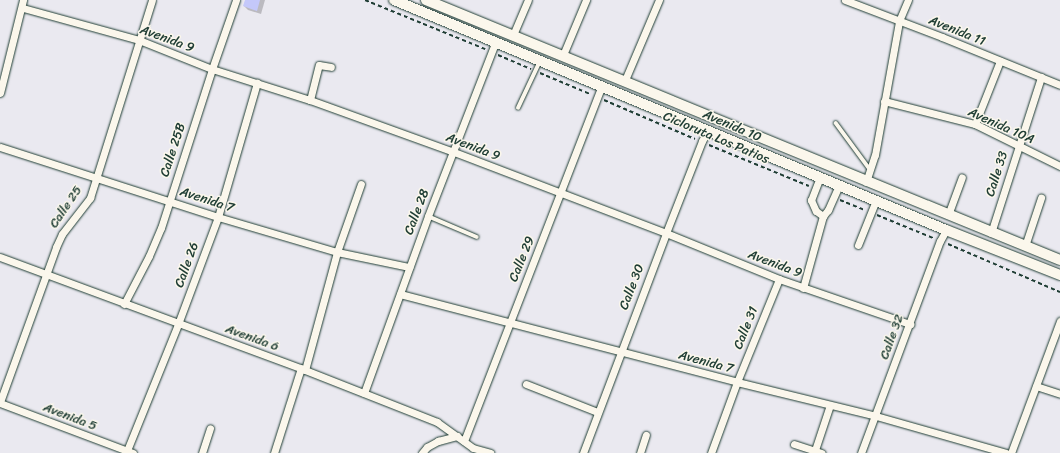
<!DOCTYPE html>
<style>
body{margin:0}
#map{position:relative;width:1060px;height:453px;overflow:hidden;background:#eae9f0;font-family:Sriracha,sans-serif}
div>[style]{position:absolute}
.shadow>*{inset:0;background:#0003}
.building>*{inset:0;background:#c4c8fa}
.path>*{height:1.5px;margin-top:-0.75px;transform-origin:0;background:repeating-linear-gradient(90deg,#1f3d34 0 4px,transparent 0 7px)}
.roads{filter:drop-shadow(0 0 1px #1f3d34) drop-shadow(0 0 1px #1f3d34)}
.lane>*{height:3.5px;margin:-1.75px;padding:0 1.75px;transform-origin:1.75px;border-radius:1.75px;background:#fbf7ec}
.street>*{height:7px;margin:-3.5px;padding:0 3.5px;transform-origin:3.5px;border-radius:3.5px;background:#fbf7ec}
.primary>*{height:10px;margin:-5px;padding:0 5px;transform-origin:5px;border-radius:5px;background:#fbf7ec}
span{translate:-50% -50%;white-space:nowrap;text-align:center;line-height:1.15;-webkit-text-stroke:3px #fbf7ec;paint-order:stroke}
.street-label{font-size:13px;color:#1f3d34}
</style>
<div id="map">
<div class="shadow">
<i style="clip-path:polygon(246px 0,265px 0,261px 14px,248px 10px,244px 6px)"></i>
</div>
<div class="building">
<i style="clip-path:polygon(245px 0,260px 0,257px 11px,243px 6px)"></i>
</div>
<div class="path">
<i style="left:365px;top:0;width:130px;rotate:22.2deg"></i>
<i style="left:498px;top:55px;width:36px;rotate:23deg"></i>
<i style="left:540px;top:73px;width:54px;rotate:22.8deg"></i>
<i style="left:604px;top:100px;width:99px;rotate:23.2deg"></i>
<i style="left:709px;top:145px;width:108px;rotate:22.3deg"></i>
<i style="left:840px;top:200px;width:27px;rotate:22deg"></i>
<i style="left:877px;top:215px;width:61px;rotate:22.3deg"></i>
<i style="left:948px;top:244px;width:122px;rotate:23.2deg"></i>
</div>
<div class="roads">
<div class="lane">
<i style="left:518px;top:108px;width:52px;rotate:-64.9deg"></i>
<i style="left:836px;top:123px;width:56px;rotate:53.7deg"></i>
<i style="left:428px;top:216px;width:53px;rotate:23.2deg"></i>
</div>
<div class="street">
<i style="left:845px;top:0;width:104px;rotate:20.9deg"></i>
<i style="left:942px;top:37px;width:127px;rotate:22.1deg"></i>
<i style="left:23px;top:8px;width:120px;rotate:15.4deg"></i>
<i style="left:139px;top:40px;width:79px;rotate:21.7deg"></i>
<i style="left:212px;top:69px;width:103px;rotate:17.6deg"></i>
<i style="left:310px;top:100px;width:153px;rotate:19.9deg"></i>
<i style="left:454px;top:152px;width:227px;rotate:20.9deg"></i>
<i style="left:666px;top:233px;width:122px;rotate:22.2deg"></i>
<i style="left:779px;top:279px;width:139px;rotate:19deg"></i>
<i style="left:513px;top:35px;width:38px;rotate:-67deg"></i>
<i style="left:563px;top:55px;width:60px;rotate:-67.3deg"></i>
<i style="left:625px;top:80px;width:87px;rotate:-67deg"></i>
<i style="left:0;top:93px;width:96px;rotate:-76.1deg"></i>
<i style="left:310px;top:100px;width:36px;rotate:-76deg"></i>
<i style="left:319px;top:65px;width:12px;rotate:9deg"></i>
<i style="left:884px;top:101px;width:94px;rotate:14.2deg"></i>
<i style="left:975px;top:124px;width:95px;rotate:26.3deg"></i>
<i style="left:975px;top:124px;width:68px;rotate:-68.4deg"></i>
<i style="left:0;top:147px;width:229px;rotate:17.8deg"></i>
<i style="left:218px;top:217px;width:124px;rotate:16.4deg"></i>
<i style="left:337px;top:252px;width:74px;rotate:11.8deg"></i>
<i style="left:820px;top:177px;width:25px;rotate:111deg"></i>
<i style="left:811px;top:200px;width:12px;rotate:66deg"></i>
<i style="left:816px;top:211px;width:9px;rotate:36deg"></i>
<i style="left:866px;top:182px;width:28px;rotate:-72deg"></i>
<i style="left:875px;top:155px;width:136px;rotate:-79.8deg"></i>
<i style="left:899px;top:21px;width:23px;rotate:-67deg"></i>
<i style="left:948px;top:215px;width:40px;rotate:-69.8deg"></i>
<i style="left:991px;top:233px;width:164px;rotate:-72.2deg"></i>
<i style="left:858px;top:245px;width:48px;rotate:-68.2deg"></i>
<i style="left:1025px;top:246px;width:51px;rotate:-71.6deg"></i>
<i style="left:0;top:257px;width:325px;rotate:20.3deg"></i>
<i style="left:305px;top:370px;width:142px;rotate:21.5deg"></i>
<i style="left:437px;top:422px;width:44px;rotate:35.8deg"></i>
<i style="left:473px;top:448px;width:18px;rotate:16deg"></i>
<i style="left:803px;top:288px;width:75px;rotate:-74.5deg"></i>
<i style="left:823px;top:216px;width:8px;rotate:-50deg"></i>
<i style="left:828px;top:210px;width:27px;rotate:-66deg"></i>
<i style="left:400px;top:294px;width:348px;rotate:14.6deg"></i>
<i style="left:737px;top:382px;width:143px;rotate:13.7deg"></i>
<i style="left:876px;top:416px;width:135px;rotate:15.9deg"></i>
<i style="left:124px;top:304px;width:54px;rotate:-62.5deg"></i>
<i style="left:149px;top:256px;width:30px;rotate:-67deg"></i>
<i style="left:161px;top:228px;width:167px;rotate:-72.2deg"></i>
<i style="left:212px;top:69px;width:73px;rotate:-70.8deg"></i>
<i style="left:305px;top:370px;width:122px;rotate:-74.8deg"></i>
<i style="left:337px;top:252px;width:72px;rotate:-70.6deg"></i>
<i style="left:526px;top:384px;width:76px;rotate:21.5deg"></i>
<i style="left:1036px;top:386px;width:25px;rotate:18deg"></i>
<i style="left:364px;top:393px;width:188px;rotate:-70.1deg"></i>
<i style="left:428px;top:216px;width:188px;rotate:-68.8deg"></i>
<i style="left:0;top:402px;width:165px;rotate:-70.1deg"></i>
<i style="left:56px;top:247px;width:14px;rotate:-65deg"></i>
<i style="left:62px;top:234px;width:46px;rotate:-52.1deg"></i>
<i style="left:90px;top:198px;width:207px;rotate:-72.6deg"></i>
<i style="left:0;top:403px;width:142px;rotate:20.6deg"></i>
<i style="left:464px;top:441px;width:381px;rotate:-68.8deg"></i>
<i style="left:794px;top:444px;width:29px;rotate:18deg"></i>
<i style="left:815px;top:450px;width:47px;rotate:-71.6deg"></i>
<i style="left:126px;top:453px;width:139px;rotate:-68deg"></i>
<i style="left:178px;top:324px;width:114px;rotate:-69.5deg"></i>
<i style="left:218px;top:217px;width:140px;rotate:-73.8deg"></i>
<i style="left:202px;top:453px;width:26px;rotate:-72deg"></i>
<i style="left:274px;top:453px;width:89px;rotate:-72.4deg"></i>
<i style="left:422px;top:453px;width:8px;rotate:-50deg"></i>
<i style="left:427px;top:447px;width:13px;rotate:-29deg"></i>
<i style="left:438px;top:441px;width:20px;rotate:-15deg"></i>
<i style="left:583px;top:453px;width:235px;rotate:-69.3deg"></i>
<i style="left:666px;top:233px;width:99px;rotate:-68.6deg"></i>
<i style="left:702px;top:141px;width:13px;rotate:-61deg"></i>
<i style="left:640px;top:453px;width:19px;rotate:-72deg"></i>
<i style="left:711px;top:453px;width:76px;rotate:-69.9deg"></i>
<i style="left:737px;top:382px;width:111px;rotate:-67.8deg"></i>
<i style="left:861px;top:453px;width:226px;rotate:-69.6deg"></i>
<i style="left:940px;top:241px;width:13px;rotate:-61deg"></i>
<i style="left:1011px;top:453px;width:141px;rotate:-69.6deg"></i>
</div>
<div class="primary">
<i style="left:394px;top:0;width:598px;rotate:22.62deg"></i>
<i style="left:946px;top:230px;width:123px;rotate:21.5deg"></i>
<i style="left:426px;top:0;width:685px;rotate:22.3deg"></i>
</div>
</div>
<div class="street-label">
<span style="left:957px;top:31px;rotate:22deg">Avenida 11</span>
<span style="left:167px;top:39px;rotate:20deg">Avenida 9</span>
<span style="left:732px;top:126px;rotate:23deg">Avenida 10</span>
<span style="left:1001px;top:126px;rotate:24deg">Avenida 10A</span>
<span style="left:716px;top:138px;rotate:23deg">Cicloruta Los Patios</span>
<span style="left:473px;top:147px;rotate:21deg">Avenida 9</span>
<span style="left:173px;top:150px;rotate:-72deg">Calle 25B</span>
<span style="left:997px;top:174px;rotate:-72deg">Calle 33</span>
<span style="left:207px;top:200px;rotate:18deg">Avenida 7</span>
<span style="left:66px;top:207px;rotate:-56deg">Calle 25</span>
<span style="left:417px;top:212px;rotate:-69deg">Calle 28</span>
<span style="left:522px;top:259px;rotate:-68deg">Calle 29</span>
<span style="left:775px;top:264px;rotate:21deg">Avenida 9</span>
<span style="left:187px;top:265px;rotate:-70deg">Calle 26</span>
<span style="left:632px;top:287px;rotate:-69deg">Calle 30</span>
<span style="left:746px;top:328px;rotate:-68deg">Calle 31</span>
<span style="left:892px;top:337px;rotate:-70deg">Calle 32</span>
<span style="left:252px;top:338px;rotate:20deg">Avenida 6</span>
<span style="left:706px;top:362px;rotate:15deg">Avenida 7</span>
<span style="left:70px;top:417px;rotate:21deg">Avenida 5</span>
</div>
</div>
